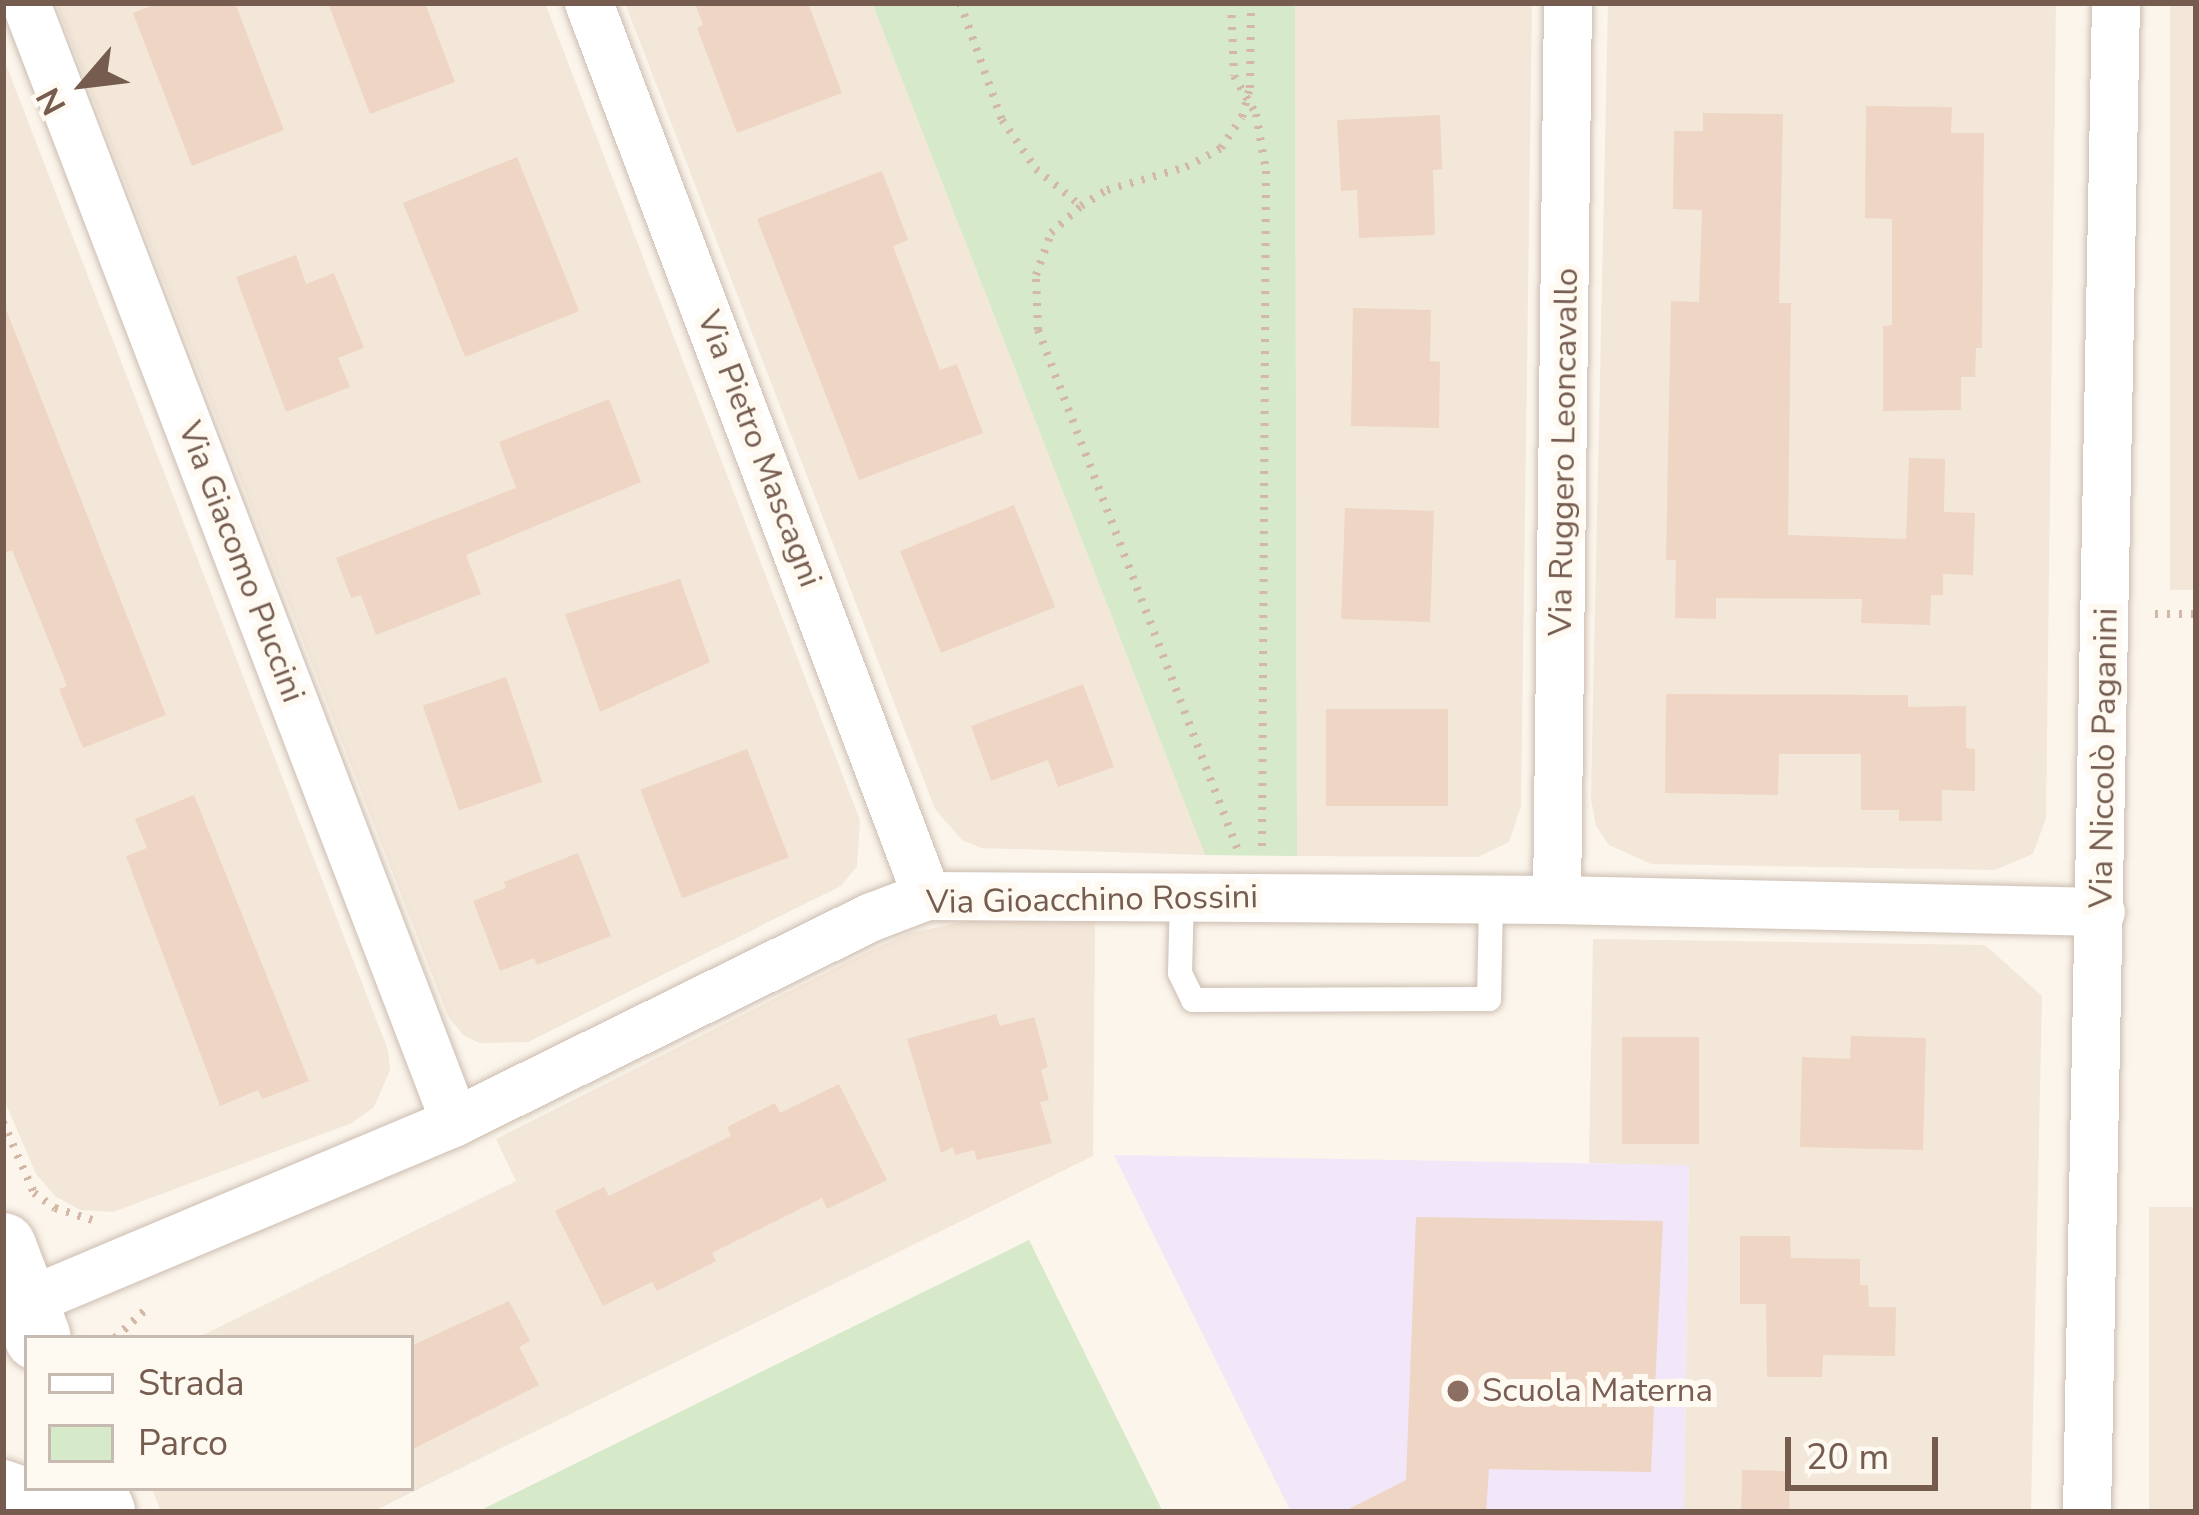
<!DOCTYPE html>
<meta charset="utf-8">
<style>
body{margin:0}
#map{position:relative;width:2199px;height:1515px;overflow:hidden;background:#fbf5eb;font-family:"Nunito Sans",sans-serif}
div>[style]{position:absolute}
.residential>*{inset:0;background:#f3e7d9;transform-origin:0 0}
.education>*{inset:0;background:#f2e7f8}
.green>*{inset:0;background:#d6e9c9}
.building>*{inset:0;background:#efd5c4;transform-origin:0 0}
.path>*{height:8px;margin-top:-4px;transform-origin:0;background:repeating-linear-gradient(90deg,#d4b8a7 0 3px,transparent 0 12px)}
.roads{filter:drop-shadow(0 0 3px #cdbdb1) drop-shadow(0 0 3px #cdbdb1)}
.service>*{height:24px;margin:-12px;padding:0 12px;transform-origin:12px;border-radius:12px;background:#fff}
.minor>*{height:48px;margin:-24px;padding:0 24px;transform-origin:24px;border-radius:24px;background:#fff}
.secondary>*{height:66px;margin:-33px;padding:0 33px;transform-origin:33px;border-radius:33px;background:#fff}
.dots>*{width:33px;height:33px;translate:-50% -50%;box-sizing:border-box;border:6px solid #fef9f1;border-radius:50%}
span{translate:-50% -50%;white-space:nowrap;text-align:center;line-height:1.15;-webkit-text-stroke:12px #fef9f1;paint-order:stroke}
.street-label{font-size:33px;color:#755c4f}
.education-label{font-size:33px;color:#785e54}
.left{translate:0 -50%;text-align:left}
.frame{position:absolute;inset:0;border:6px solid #755c4f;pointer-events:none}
.legend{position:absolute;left:24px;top:1335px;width:390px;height:156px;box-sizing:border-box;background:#fef9f1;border:3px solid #c7bab0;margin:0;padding:15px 21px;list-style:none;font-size:36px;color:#755c4f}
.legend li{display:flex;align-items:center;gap:24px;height:60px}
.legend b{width:60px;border:3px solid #c7bab0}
.north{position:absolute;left:24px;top:24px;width:120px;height:120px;-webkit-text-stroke:9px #fef9f1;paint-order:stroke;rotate:242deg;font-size:33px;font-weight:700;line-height:48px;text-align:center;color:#755c4f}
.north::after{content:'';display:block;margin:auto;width:42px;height:54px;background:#755c4f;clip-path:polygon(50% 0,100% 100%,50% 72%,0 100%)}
.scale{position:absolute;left:1785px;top:1437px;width:153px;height:54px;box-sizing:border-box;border:6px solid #755c4f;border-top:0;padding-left:15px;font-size:36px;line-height:42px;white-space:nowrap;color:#755c4f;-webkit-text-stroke:9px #fef9f1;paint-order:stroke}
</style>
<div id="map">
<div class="residential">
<i style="clip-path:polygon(56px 3px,545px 3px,860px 820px,857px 866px,841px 886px,528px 1042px,479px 1043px,463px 1035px,448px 1016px)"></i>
<i style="clip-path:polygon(625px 3px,872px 3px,1205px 855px,981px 848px,962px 840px,935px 809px)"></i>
<i style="clip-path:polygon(1295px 3px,1532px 3px,1521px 806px,1509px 842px,1478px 857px,1297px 856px)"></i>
<i style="clip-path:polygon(1608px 3px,2056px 3px,2046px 818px,2033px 854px,1995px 870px,1651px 864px,1609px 845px,1596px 826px,1591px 799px)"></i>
<i style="left:2170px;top:3px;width:26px;height:587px"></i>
<i style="clip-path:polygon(3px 57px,388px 1050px,390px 1070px,374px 1107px,352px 1123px,113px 1212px,80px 1210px,55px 1196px,36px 1174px,3px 1097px)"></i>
<i style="clip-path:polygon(968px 921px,1095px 922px,1093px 1156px,372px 1512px,161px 1512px,152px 1488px,411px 1488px,411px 1338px,197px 1338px,516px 1181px,496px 1139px,863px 954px,910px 933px)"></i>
<i style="clip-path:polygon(1593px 939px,1985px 945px,2042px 996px,2031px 1512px,1684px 1512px,1689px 1166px,1589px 1163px)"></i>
<i style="left:2149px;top:1207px;width:47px;height:305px"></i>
</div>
<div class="education">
<i style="clip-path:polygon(1114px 1155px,1689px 1165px,1684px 1512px,1291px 1512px)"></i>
</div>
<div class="green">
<i style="clip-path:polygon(872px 3px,1295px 3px,1297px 856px,1205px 855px)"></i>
<i style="clip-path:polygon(1029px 1240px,1163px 1512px,477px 1512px)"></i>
</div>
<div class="building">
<i style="clip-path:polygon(159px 3px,235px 3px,284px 130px,192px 166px,133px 13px)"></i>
<i style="clip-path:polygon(328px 3px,425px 3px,455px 82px,370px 114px)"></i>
<i style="clip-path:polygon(695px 3px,808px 3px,842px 93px,737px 133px,697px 28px,703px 25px)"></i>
<i style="clip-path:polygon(1866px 106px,1952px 107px,1951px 133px,1984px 133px,1982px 348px,1976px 348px,1975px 377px,1961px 377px,1961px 410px,1883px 411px,1883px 326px,1892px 325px,1892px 219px,1865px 218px)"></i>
<i style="clip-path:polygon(1703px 113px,1783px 114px,1779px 303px,1791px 303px,1788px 535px,1906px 539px,1909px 458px,1945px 459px,1944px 512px,1975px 513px,1973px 575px,1943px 574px,1943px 595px,1931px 595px,1930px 625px,1861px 623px,1862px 599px,1716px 598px,1716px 619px,1675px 618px,1676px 560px,1666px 560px,1671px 301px,1699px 302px,1702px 210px,1673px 209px,1674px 131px,1703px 131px)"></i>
<i style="clip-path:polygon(1440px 115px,1442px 169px,1433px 170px,1435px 235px,1359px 238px,1357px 190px,1341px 191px,1337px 120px)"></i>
<i style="left:517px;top:157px;width:166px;height:123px;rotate:68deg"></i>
<i style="clip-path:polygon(882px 171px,908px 240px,893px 246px,940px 370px,957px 364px,983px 433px,859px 480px,757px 219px)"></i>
<i style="clip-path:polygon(296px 255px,306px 284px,334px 273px,364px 348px,338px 358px,350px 387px,286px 412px,236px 277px)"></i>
<i style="clip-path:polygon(5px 307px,166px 715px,83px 748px,59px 689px,67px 686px,12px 550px,3px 553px)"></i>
<i style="clip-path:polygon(1353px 308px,1431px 310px,1430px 361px,1440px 362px,1439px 428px,1351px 426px)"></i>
<i style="clip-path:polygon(609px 399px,641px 482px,466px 555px,481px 594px,376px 635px,361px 595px,351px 598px,336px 558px,516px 488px,499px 442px)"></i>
<i style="left:1014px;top:505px;width:110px;height:123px;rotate:68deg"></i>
<i style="left:1345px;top:508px;width:89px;height:111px;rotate:2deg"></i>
<i style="clip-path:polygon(680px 579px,710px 662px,600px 712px,565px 614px)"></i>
<i style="left:506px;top:677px;width:111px;height:88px;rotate:71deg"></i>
<i style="clip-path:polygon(1083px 684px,1114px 767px,1058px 787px,1048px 760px,991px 781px,971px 726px)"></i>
<i style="clip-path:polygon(1666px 694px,1908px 695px,1908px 707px,1966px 706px,1966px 748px,1975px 749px,1975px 791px,1942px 790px,1942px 821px,1899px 821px,1899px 810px,1861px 810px,1861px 754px,1779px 754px,1778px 795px,1665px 793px)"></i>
<i style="left:1326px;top:709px;width:122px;height:97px"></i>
<i style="left:747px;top:749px;width:116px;height:114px;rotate:69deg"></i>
<i style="clip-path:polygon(194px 795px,309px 1081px,262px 1099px,258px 1090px,220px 1106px,126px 856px,147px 848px,135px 819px)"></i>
<i style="clip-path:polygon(578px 853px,611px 936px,537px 965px,534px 958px,500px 971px,473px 901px,506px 888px,504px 882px)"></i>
<i style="clip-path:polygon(996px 1014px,1000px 1026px,1034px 1017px,1048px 1067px,1041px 1070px,1049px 1100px,1040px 1102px,1052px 1143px,977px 1160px,974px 1150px,955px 1155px,953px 1147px,941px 1153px,907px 1039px)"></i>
<i style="clip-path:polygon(1851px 1036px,1926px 1038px,1923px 1150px,1800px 1147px,1802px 1057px,1850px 1059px)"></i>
<i style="left:1622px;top:1037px;width:77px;height:107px"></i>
<i style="clip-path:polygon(839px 1084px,887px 1180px,827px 1209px,822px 1198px,712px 1253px,716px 1261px,657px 1291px,652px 1282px,603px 1306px,555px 1211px,604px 1187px,609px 1196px,731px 1136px,727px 1127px,775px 1103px,780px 1113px)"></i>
<i style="clip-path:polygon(1416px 1217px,1663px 1221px,1651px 1472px,1489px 1469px,1486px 1512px,1343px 1512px,1406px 1480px)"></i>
<i style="clip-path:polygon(1740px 1236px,1790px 1236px,1791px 1258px,1860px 1259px,1860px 1285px,1868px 1285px,1869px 1307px,1896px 1307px,1895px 1356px,1823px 1355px,1822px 1377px,1767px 1377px,1766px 1304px,1740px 1304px)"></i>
<i style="clip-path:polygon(509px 1301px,530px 1341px,519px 1347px,539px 1385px,411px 1450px,411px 1346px)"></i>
<i style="left:1742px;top:1470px;width:48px;height:42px;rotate:1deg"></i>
</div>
<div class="path">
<i style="left:960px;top:3px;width:124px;rotate:70.3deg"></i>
<i style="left:1002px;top:120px;width:60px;rotate:55.2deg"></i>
<i style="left:1036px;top:169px;width:58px;rotate:39.4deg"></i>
<i style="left:1231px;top:3px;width:73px;rotate:87.6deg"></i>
<i style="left:1234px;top:76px;width:44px;rotate:59.9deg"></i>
<i style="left:1256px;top:114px;width:58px;rotate:80deg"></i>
<i style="left:1266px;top:171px;width:681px;rotate:90.34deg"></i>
<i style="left:2155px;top:614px;width:41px"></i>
<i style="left:1237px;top:848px;width:555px;rotate:-111.02deg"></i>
<i style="left:1038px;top:330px;width:55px;rotate:-92.1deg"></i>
<i style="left:1036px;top:275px;width:45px;rotate:-70.3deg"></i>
<i style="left:1051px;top:233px;width:40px;rotate:-42deg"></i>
<i style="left:1081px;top:206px;width:31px;rotate:-32deg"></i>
<i style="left:1107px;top:190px;width:82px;rotate:-16.2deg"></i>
<i style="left:1186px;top:167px;width:40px;rotate:-28deg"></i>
<i style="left:1221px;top:148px;width:37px;rotate:-56deg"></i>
<i style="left:1242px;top:117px;width:30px;rotate:-75deg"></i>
<i style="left:1250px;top:88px;width:85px;rotate:-89.3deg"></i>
<i style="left:3px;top:1122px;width:77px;rotate:66.4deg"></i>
<i style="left:34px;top:1193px;width:26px;rotate:36deg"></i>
<i style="left:55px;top:1208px;width:39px;rotate:18deg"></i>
<i style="left:115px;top:1338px;width:40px;rotate:-43deg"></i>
</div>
<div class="roads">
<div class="service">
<i style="left:1182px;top:897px;width:76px;rotate:91.5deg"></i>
<i style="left:1180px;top:973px;width:30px;rotate:64deg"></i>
<i style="left:1193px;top:1000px;width:296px;rotate:-0.2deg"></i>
<i style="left:1489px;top:999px;width:99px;rotate:-88.8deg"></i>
</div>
<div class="minor">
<i style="left:26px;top:3px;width:1198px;rotate:69.02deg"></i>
<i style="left:589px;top:3px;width:955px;rotate:69.27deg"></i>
<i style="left:1557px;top:900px;width:897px;rotate:-89.3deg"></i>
<i style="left:25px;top:1303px;width:467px;rotate:-22.8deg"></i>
<i style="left:455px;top:1122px;width:465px;rotate:-26.2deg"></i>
<i style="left:872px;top:917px;width:59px;rotate:-20.9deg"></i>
<i style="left:927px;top:896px;width:630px;rotate:0.36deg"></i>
<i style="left:1557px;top:900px;width:544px;rotate:1.26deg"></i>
<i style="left:3px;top:1484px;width:64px;rotate:19.3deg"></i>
<i style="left:63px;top:1505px;width:33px;rotate:-16deg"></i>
<i style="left:2087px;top:1512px;width:1509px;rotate:-88.9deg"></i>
</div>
<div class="secondary">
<i style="left:3px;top:1246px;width:98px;rotate:69.2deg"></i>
<i style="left:92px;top:1488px;width:26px;rotate:67deg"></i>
</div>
</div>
<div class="dots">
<i style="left:1458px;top:1391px;background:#8d6e63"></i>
</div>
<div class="street-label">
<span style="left:759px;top:449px;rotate:69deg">Via Pietro Mascagni</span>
<span style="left:1564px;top:452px;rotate:-89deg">Via Ruggero Leoncavallo</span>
<span style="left:241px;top:562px;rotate:69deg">Via Giacomo Puccini</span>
<span style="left:2104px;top:758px;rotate:-89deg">Via Niccolò Paganini</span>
<span style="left:1092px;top:900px;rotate:-1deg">Via Gioacchino Rossini</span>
</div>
<div class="education-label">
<span class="left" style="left:1482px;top:1391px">Scuola Materna</span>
</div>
<div class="frame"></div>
<ul class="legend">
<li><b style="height:15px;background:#fff"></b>Strada</li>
<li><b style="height:33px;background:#d6e9c9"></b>Parco</li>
</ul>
<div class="north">N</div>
<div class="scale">20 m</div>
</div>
